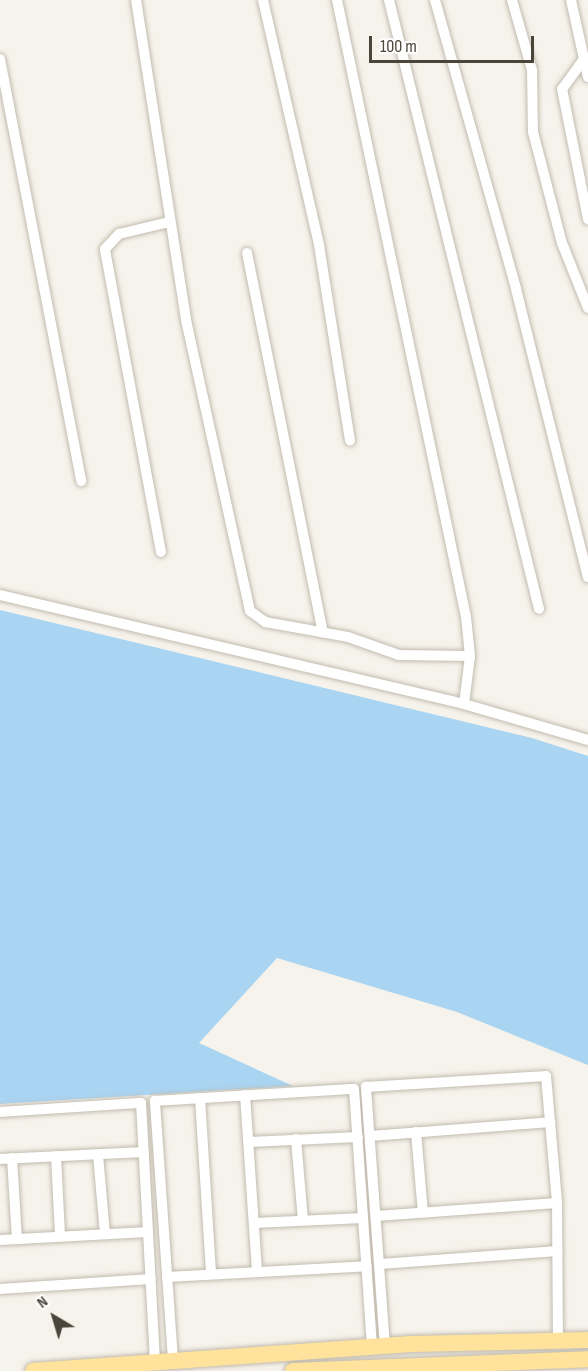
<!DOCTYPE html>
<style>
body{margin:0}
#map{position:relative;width:588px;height:1371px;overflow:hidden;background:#f6f3ec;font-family:"Sofia Sans Condensed",sans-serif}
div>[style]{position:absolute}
.water>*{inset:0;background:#a9d4f2}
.roads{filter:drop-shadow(0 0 2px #c2bbae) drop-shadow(0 0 2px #c2bbae)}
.street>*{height:10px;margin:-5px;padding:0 5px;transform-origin:5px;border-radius:5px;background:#fff}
.primary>*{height:16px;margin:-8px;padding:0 8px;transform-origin:8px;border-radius:8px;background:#ffe39c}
span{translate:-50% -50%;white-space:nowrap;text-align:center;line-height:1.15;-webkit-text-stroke:5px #fff;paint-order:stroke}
.north{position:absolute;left:24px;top:1287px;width:60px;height:60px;-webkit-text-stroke:4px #fff;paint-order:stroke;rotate:322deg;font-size:16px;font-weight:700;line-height:24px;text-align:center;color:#4b4439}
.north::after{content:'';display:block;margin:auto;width:21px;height:27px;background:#4b4439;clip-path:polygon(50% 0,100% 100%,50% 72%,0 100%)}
.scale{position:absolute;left:369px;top:36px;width:165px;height:27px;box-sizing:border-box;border:3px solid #4b4439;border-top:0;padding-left:8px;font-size:18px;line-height:21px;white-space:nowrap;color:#4b4439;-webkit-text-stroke:4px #fff;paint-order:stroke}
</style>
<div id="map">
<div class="water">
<i style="clip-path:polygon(0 610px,532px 738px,588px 756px,588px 1065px,457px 1012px,277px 958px,199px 1043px,293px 1086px,0 1104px)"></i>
</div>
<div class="roads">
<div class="street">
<i style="left:136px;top:0;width:324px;rotate:81.1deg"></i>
<i style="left:186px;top:320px;width:298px;rotate:77.6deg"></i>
<i style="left:250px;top:611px;width:19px;rotate:36deg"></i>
<i style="left:265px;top:622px;width:84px;rotate:10.2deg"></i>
<i style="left:348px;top:637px;width:54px;rotate:19.4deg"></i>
<i style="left:399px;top:655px;width:71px;rotate:0.8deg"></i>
<i style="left:263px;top:0;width:251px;rotate:77.1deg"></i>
<i style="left:319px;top:245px;width:198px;rotate:81deg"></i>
<i style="left:337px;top:0;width:630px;rotate:78.19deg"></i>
<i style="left:466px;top:617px;width:39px;rotate:84deg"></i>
<i style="left:470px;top:656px;width:48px;rotate:97.1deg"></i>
<i style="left:389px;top:0;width:627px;rotate:76.16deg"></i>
<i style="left:435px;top:0;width:300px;rotate:74.3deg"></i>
<i style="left:516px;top:289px;width:297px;rotate:76deg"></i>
<i style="left:512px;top:0;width:73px;rotate:74.1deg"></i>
<i style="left:532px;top:70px;width:62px;rotate:89.1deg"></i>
<i style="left:533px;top:132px;width:115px;rotate:75.4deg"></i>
<i style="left:562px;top:243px;width:70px;rotate:68.2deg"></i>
<i style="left:571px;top:0;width:79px;rotate:77.6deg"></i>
<i style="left:0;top:59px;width:430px;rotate:79.1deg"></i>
<i style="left:584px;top:59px;width:37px;rotate:126deg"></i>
<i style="left:562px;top:89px;width:133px;rotate:78.7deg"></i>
<i style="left:247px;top:253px;width:387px;rotate:78.7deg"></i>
<i style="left:161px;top:552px;width:308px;rotate:-100.5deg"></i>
<i style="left:105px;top:249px;width:21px;rotate:-47deg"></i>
<i style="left:119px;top:234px;width:51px;rotate:-13.5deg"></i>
<i style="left:0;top:595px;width:477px;rotate:13.2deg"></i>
<i style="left:464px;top:704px;width:129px;rotate:16.2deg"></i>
<i style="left:245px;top:1095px;width:176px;rotate:86.1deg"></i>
<i style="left:200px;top:1098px;width:176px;rotate:86.4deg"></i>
<i style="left:0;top:1112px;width:141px;rotate:-3.7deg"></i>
<i style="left:141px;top:1103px;width:259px;rotate:86.9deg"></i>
<i style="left:416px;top:1132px;width:81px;rotate:85.1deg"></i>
<i style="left:370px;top:1136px;width:181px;rotate:-4.4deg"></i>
<i style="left:296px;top:1139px;width:81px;rotate:85.1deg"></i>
<i style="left:249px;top:1142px;width:109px;rotate:-2.6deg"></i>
<i style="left:98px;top:1155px;width:79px;rotate:84.9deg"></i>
<i style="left:56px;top:1156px;width:80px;rotate:87.1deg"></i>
<i style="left:12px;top:1158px;width:81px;rotate:86.5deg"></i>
<i style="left:0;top:1159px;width:144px;rotate:-2.8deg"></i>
<i style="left:376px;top:1216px;width:181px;rotate:-4.1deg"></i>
<i style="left:254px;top:1223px;width:109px;rotate:-2.6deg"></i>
<i style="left:0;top:1240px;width:148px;rotate:-3.1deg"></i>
<i style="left:380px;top:1264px;width:178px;rotate:-4.2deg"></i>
<i style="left:167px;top:1277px;width:200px;rotate:-3.1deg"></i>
<i style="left:0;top:1289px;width:151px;rotate:-3.8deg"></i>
<i style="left:385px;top:1347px;width:261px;rotate:-94.2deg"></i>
<i style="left:366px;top:1087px;width:180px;rotate:-3.5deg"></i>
<i style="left:546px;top:1076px;width:127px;rotate:85deg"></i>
<i style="left:557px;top:1203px;width:137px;rotate:89.6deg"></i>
<i style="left:173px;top:1360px;width:260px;rotate:-94deg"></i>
<i style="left:155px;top:1101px;width:199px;rotate:-3.5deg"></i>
<i style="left:354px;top:1089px;width:259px;rotate:86deg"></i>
</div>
<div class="primary">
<i style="left:33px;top:1371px;width:379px;rotate:-4.1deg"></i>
<i style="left:411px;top:1344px;width:177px;rotate:-1.3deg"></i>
<i style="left:293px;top:1371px;width:295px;rotate:-2.3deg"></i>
</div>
</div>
<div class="north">N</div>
<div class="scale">100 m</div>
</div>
